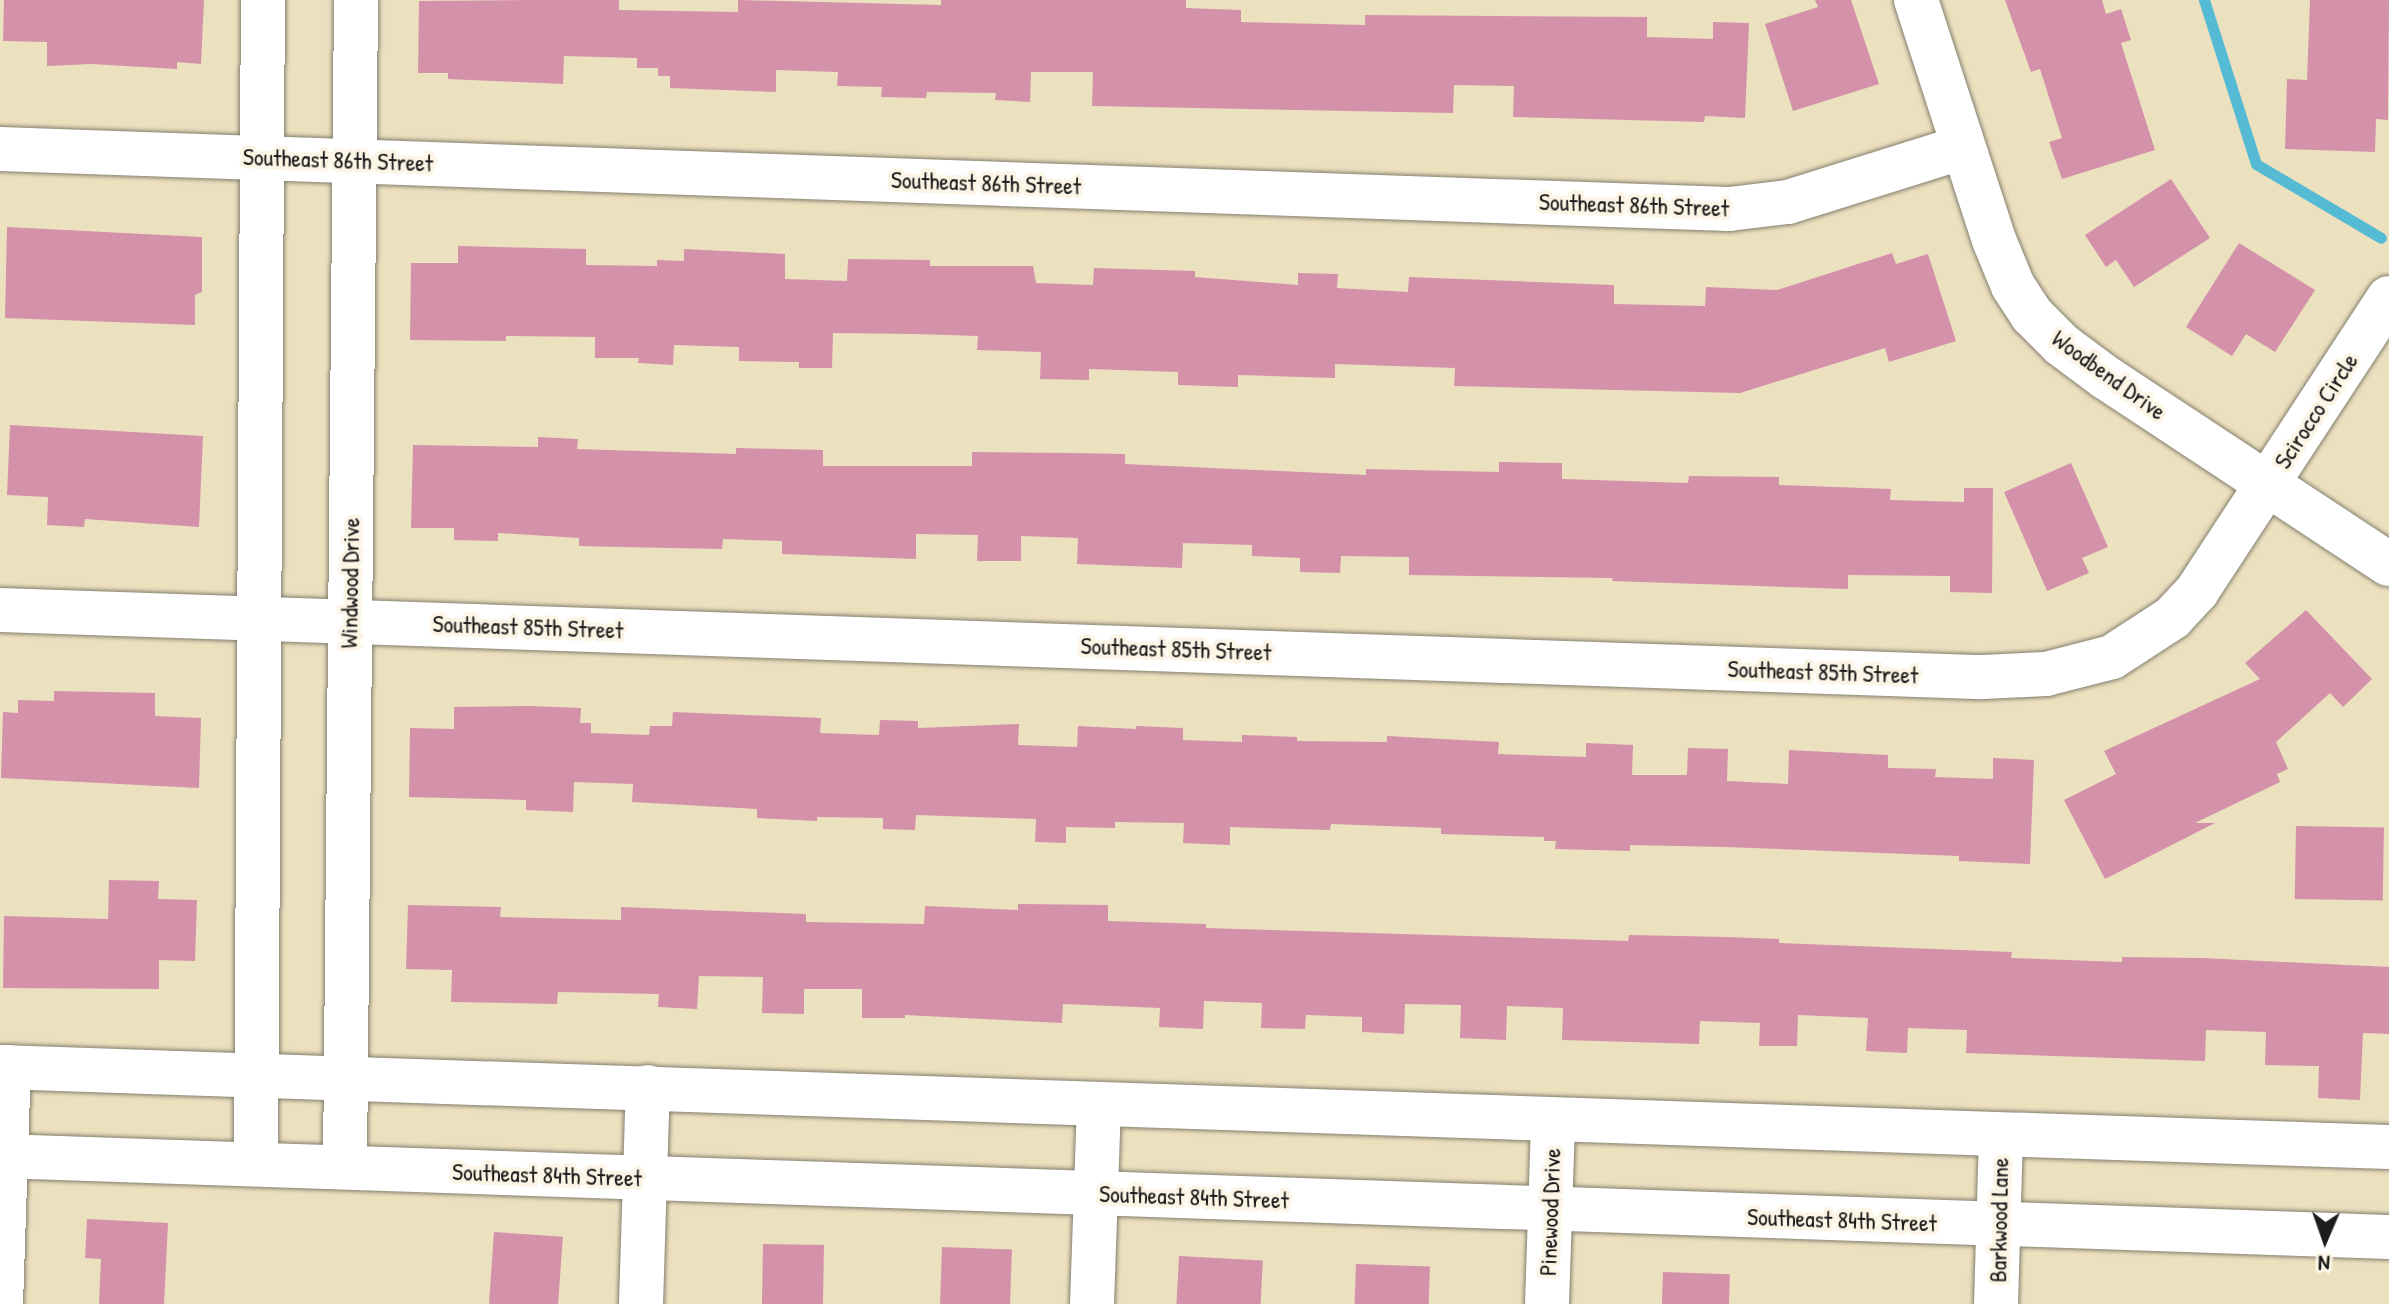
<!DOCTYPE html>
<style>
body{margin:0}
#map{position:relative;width:2389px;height:1304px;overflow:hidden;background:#ece1bf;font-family:"Patrick Hand",sans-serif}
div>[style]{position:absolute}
.stream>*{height:11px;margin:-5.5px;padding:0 5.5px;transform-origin:5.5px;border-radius:5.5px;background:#55bad3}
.building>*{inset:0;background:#d391aa;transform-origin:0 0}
.roads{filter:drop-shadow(0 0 2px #847e6e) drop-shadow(0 0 2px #847e6e)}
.minor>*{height:44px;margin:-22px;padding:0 22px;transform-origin:22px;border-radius:22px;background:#fff}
span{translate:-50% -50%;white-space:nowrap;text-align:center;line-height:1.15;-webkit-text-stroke:8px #fcf5e5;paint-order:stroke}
.street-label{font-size:24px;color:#1c1c1c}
.north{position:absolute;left:2285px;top:1200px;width:80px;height:80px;-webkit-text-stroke:6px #fcf5e5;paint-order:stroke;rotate:182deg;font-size:22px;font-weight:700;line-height:32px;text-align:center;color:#1c1c1c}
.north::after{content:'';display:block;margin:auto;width:28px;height:36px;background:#1c1c1c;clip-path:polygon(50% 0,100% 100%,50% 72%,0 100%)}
</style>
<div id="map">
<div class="stream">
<i style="left:2204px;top:0;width:172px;rotate:72.4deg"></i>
<i style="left:2256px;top:164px;width:145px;rotate:30.6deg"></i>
</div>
<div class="building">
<i style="clip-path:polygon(4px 0,204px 0,201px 64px,177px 62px,177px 69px,91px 64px,47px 66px,47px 42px,3px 41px)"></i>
<i style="clip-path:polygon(529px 0,619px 0,619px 10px,738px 12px,738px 0,941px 5px,941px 0,1186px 0,1186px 8px,1241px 10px,1241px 22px,1365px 25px,1365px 15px,1647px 17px,1647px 37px,1713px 39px,1713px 22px,1749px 23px,1745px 118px,1705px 116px,1704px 122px,1513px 117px,1514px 86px,1454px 85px,1453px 113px,1092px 106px,1093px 72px,1031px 72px,1030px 102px,995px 100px,996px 93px,927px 92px,926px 98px,881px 97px,882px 87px,837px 86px,838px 72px,776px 70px,776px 92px,670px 88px,670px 76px,658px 76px,658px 68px,637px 68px,637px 58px,564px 56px,563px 84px,448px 79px,448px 73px,418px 73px,419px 1px)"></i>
<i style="clip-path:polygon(1815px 0,1851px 0,1879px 84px,1793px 111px,1765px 24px,1818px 7px)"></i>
<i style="clip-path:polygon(2005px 0,2102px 0,2106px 14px,2121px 9px,2131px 40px,2121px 43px,2155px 150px,2062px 179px,2049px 142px,2062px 138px,2040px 69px,2031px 72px)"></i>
<i style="clip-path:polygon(2310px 0,2389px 0,2388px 120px,2376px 119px,2375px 152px,2285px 149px,2287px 79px,2307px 80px)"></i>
<i style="clip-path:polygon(2171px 179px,2210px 238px,2134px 287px,2116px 260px,2106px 267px,2085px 235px)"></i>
<i style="clip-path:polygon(7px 227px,202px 237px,202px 292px,195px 295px,195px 325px,5px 318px)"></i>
<i style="clip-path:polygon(2239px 243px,2315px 290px,2275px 352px,2246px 334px,2232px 356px,2186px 327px)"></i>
<i style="clip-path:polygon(458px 246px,586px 249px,586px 265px,657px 266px,657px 260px,684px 261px,684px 249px,785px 254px,785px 279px,847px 281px,848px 259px,930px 260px,930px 266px,1033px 266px,1036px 283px,1093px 285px,1094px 268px,1195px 271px,1195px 277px,1298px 285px,1298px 273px,1338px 274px,1337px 288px,1408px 292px,1409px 277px,1614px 285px,1614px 304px,1705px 306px,1706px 287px,1777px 290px,1892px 253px,1896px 264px,1928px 254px,1956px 341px,1889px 362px,1885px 348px,1740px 393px,1454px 386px,1455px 368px,1335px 364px,1335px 378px,1238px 375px,1238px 387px,1178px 385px,1178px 372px,1089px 369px,1089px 380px,1040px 379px,1041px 352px,977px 350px,978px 336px,916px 334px,833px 333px,832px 368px,799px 368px,799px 362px,739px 361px,739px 347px,674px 345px,673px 365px,638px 363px,639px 358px,595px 358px,595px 337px,506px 336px,506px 341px,410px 340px,411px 263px,458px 263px)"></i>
<i style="clip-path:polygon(10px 425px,203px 436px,199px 527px,85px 519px,84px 527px,47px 525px,48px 497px,7px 495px)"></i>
<i style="clip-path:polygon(538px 437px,578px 439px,577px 449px,736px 454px,736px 448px,823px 450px,823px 466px,972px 466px,972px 452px,1073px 453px,1125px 454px,1125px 464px,1366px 475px,1366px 469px,1499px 472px,1499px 462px,1562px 463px,1562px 479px,1688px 483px,1689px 476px,1779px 477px,1779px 485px,1891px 489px,1890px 500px,1964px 502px,1964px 488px,1993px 488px,1992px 593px,1950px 592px,1950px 576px,1848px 575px,1848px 589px,1612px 581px,1613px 578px,1409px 575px,1409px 557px,1341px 556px,1340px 573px,1300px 572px,1300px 558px,1252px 556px,1252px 545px,1183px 543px,1182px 568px,1077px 564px,1078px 538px,1021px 536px,1021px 561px,977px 561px,978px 535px,916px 534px,916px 559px,782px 554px,782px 541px,723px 539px,722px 549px,621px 547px,579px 546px,579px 538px,498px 533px,498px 541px,454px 540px,454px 528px,411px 528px,413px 445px,538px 447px)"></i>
<i style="clip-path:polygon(2071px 463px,2108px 547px,2082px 558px,2089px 573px,2047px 591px,2004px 492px)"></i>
<i style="clip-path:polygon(2306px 610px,2372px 679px,2343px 707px,2330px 693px,2276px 742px,2288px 769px,2277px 774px,2280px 782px,2195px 823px,2215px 823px,2105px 879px,2064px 800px,2116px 774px,2104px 751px,2260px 679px,2245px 663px)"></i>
<i style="clip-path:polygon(54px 691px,155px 693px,155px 716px,201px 718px,199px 788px,1px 778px,3px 712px,18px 713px,18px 700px,54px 701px)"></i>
<i style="clip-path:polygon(530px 706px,581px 708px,580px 723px,591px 723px,591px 733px,649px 735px,650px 726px,672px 726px,673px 712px,821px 718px,820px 733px,879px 735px,880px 720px,918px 721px,918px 728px,1019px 724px,1018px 745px,1077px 747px,1078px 726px,1136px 729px,1136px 726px,1183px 728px,1183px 740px,1242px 742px,1242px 735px,1297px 737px,1297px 741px,1387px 742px,1387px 736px,1499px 742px,1498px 754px,1586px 757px,1586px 743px,1633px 745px,1632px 775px,1687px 775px,1688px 748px,1728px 749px,1727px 781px,1788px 784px,1789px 750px,1888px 755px,1888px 768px,1936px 769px,1935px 777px,1993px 779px,1993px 758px,2034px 760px,2030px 864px,1959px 861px,1959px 856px,1725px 847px,1630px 845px,1630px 851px,1555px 849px,1556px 841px,1544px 841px,1544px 837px,1441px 834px,1441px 828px,1331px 824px,1330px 830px,1230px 827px,1230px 845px,1183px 843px,1184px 823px,1115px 822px,1115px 828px,1066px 827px,1066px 843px,1035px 842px,1036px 819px,916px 815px,915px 830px,883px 829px,883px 818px,817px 817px,817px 821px,757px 818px,757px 809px,632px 802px,633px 784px,574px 782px,573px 812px,526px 810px,526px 800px,409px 797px,410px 728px,454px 729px,454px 707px)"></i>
<i style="left:2296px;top:826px;width:88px;height:73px;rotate:1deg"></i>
<i style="clip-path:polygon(109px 880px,159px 881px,158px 899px,197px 900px,195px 961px,159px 960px,159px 989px,3px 988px,4px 916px,108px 919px)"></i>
<i style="clip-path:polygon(1018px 904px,1108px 905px,1108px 921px,1206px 924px,1206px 928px,1628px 941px,1629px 935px,1727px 937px,1779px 939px,1779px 943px,2012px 952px,2011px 958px,2122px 962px,2122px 957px,2201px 958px,2389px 967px,2389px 1034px,2363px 1033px,2360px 1100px,2318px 1098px,2319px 1066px,2265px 1065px,2266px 1032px,2206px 1030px,2205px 1061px,1966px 1053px,1967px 1030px,1908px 1028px,1907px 1053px,1866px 1051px,1868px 1018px,1798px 1015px,1797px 1046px,1759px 1046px,1760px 1023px,1700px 1021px,1699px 1044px,1562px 1040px,1563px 1008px,1507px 1006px,1506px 1040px,1460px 1038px,1461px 1005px,1405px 1004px,1404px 1034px,1362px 1032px,1362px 1017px,1306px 1015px,1305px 1029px,1261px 1028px,1262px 1003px,1204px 1001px,1203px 1029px,1159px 1027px,1160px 1008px,1063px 1004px,1062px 1023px,905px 1015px,905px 1018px,862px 1018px,862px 989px,804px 989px,804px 1014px,762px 1013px,763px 977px,699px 976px,697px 1009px,658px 1007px,659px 994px,558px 992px,557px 1004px,451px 1002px,452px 970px,406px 969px,408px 905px,501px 907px,500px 917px,621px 920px,621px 907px,806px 914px,806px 922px,924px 924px,925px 906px,1018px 910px)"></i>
<i style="clip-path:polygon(87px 1219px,168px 1223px,164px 1304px,99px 1304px,101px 1259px,85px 1258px)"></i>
<i style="left:494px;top:1232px;width:69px;height:72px;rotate:4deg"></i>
<i style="left:763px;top:1244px;width:61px;height:60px;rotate:1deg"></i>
<i style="left:942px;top:1247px;width:70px;height:57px;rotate:2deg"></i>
<i style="left:1179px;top:1256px;width:84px;height:48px;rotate:3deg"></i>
<i style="left:1356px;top:1264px;width:74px;height:40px;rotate:2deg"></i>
<i style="left:1663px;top:1272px;width:67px;height:32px;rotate:2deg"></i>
</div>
<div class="roads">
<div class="minor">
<i style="left:1916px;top:0;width:252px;rotate:72deg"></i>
<i style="left:1994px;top:240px;width:50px;rotate:67.6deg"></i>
<i style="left:2013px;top:286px;width:35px;rotate:57deg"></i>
<i style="left:2032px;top:315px;width:42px;rotate:45deg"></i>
<i style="left:2062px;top:345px;width:54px;rotate:36.7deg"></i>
<i style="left:2105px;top:377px;width:340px;rotate:33.4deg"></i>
<i style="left:0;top:149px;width:1730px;rotate:1.99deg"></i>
<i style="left:1729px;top:209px;width:59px;rotate:-6.8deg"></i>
<i style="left:1788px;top:202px;width:183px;rotate:-17.4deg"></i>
<i style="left:0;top:610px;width:1984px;rotate:1.94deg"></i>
<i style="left:1983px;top:677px;width:63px;rotate:-2.7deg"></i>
<i style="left:2046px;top:674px;width:68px;rotate:-14.4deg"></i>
<i style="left:2112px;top:657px;width:72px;rotate:-33deg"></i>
<i style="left:2172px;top:618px;width:37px;rotate:-47deg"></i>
<i style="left:2197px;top:591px;width:350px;rotate:-56.8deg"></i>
<i style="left:0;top:1067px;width:2390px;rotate:1.92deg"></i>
<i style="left:0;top:1156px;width:2390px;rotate:1.94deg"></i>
<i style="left:256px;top:1164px;width:1164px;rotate:-89.66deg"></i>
<i style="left:345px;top:1167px;width:1167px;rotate:-89.46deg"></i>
<i style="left:1px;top:1304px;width:237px;rotate:-88.1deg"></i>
<i style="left:641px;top:1304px;width:217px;rotate:-88.2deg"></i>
<i style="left:1092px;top:1304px;width:200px;rotate:-88deg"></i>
<i style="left:1547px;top:1304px;width:183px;rotate:-88.1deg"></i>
<i style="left:1996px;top:1304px;width:168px;rotate:-88.3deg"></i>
</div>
</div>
<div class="street-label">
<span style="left:338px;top:160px;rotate:2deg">Southeast 86th Street</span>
<span style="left:986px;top:183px;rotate:2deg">Southeast 86th Street</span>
<span style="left:1634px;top:205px;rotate:2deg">Southeast 86th Street</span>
<span style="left:2109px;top:375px;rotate:36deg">Woodbend Drive</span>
<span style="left:2316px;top:411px;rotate:-57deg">Scirocco Circle</span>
<span style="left:350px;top:583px;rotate:-89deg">Windwood Drive</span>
<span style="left:528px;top:627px;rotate:2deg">Southeast 85th Street</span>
<span style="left:1176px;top:649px;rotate:2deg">Southeast 85th Street</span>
<span style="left:1823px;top:672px;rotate:2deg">Southeast 85th Street</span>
<span style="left:547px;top:1175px;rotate:2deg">Southeast 84th Street</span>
<span style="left:1194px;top:1197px;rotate:2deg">Southeast 84th Street</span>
<span style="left:1550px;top:1212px;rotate:-88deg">Pinewood Drive</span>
<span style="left:1842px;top:1220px;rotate:2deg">Southeast 84th Street</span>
<span style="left:1999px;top:1220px;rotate:-89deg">Barkwood Lane</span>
</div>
<div class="north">N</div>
</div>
